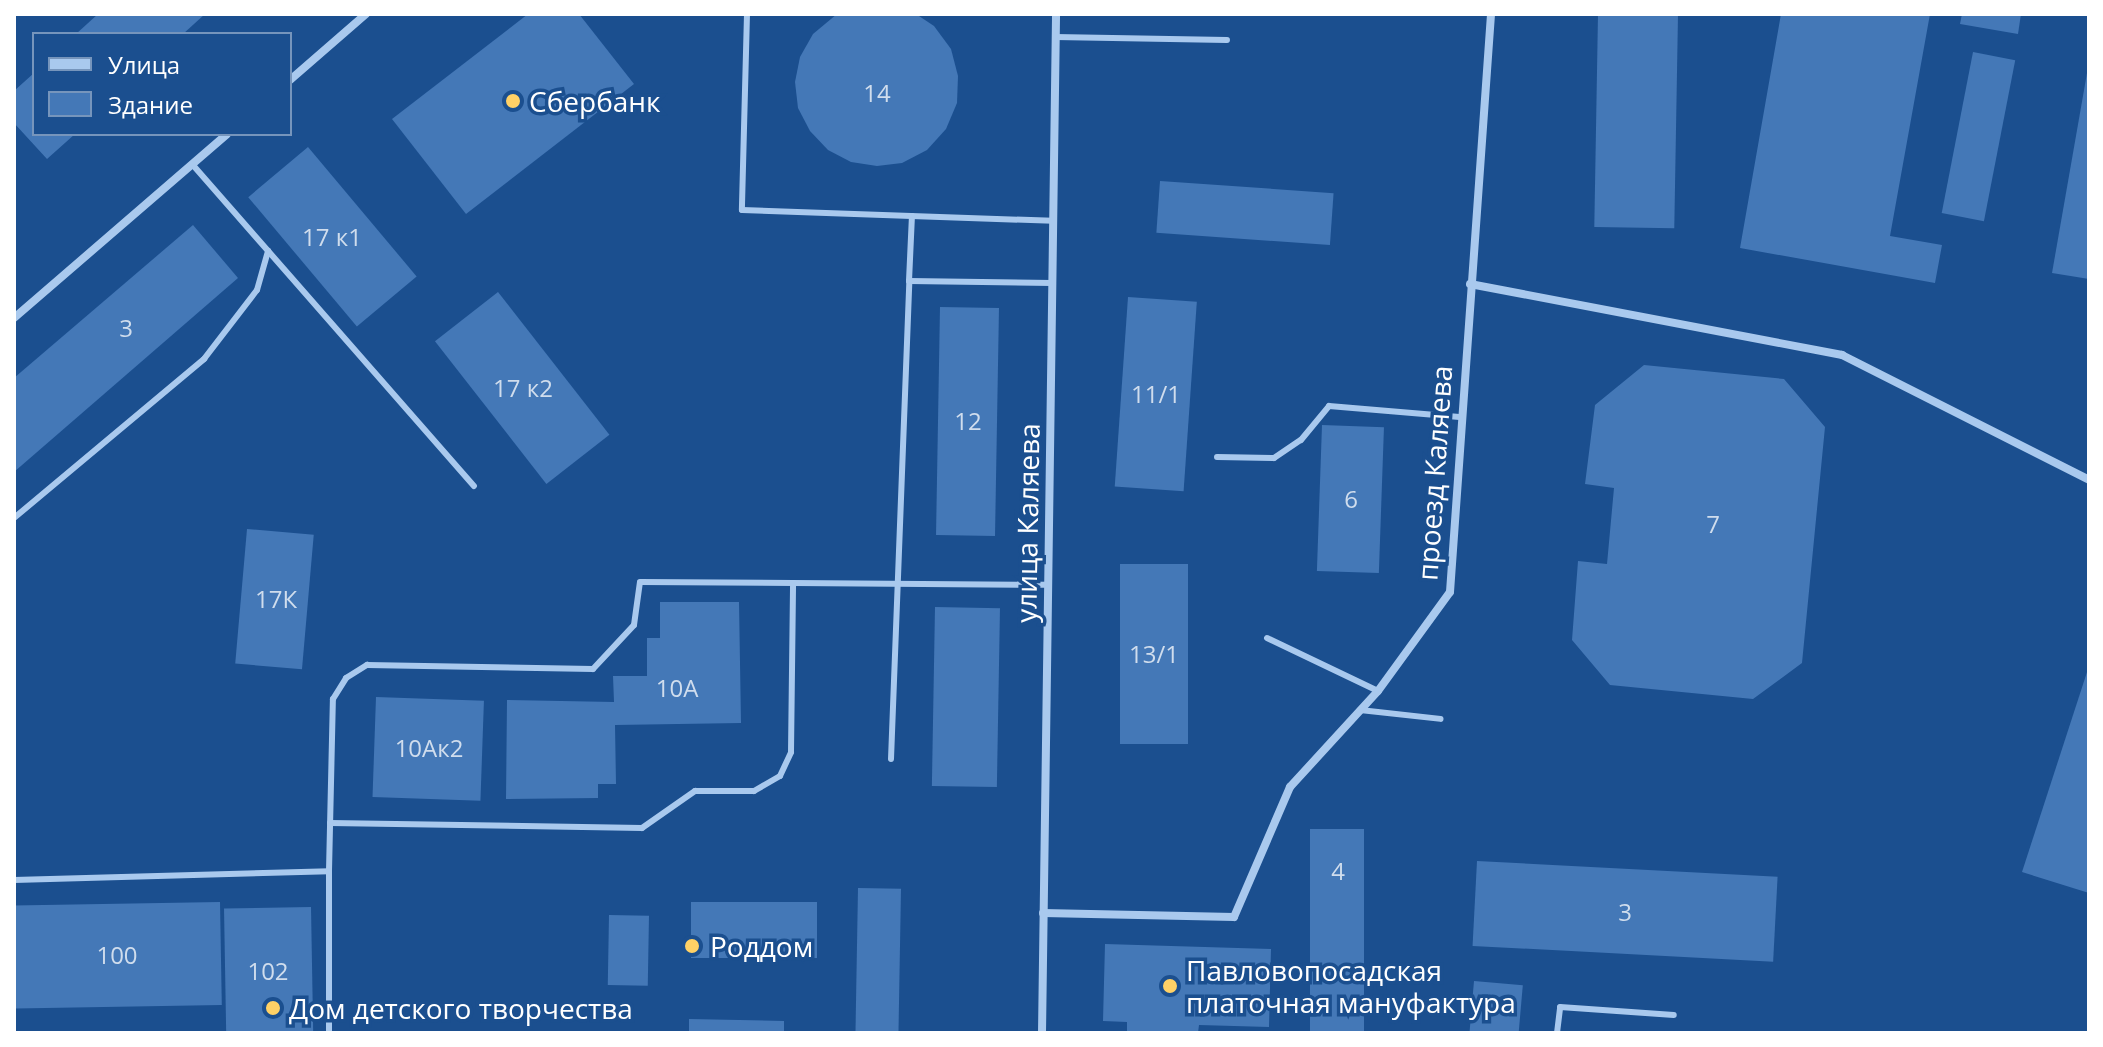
<!DOCTYPE html>
<meta charset="utf-8">
<style>
body{margin:0}
#map{position:relative;width:2103px;height:1047px;overflow:hidden;background:#1b4f8f;font-family:"Open Sans",sans-serif}
div>[style]{position:absolute}
.building>*{inset:0;background:#4478b7;transform-origin:0 0}
.lane>*{height:6px;margin:-3px;padding:0 3px;transform-origin:3px;border-radius:3px;background:#a9c9ee}
.street>*{height:8px;margin:-4px;padding:0 4px;transform-origin:4px;border-radius:4px;background:#a9c9ee}
.dots>*{width:22px;height:22px;translate:-50% -50%;box-sizing:border-box;border:4px solid #1b4f8f;border-radius:50%}
span{translate:-50% -50%;white-space:nowrap;text-align:center;line-height:1.15;-webkit-text-stroke:7px #1b4f8f;paint-order:stroke}
.number-label{font-size:24px;color:#d0dded}
.number-label span{-webkit-text-stroke-width:0}
.poi-label{font-size:28px;color:#fff}
.left{translate:0 -50%;text-align:left}
.street-label{font-size:28px;color:#fff}
.frame{position:absolute;inset:0;border:16px solid #fff;pointer-events:none}
.legend{position:absolute;left:32px;top:32px;width:260px;height:104px;box-sizing:border-box;background:#1b4f8f;border:2px solid #7695bc;margin:0;padding:10px 14px;list-style:none;font-size:24px;color:#fff}
.legend li{display:flex;align-items:center;gap:16px;height:40px}
.legend b{width:40px;border:2px solid #7695bc}
</style>
<div id="map">
<div class="building">
<i style="clip-path:polygon(98px 14px,205px 14px,183px 34px,76px 34px)"></i>
<i style="clip-path:polygon(528px 14px,579px 14px,634px 84px,466px 214px,392px 119px)"></i>
<i style="clip-path:polygon(837px 14px,916px 14px,934px 26px,951px 49px,958px 76px,957px 103px,946px 129px,927px 150px,902px 163px,877px 166px,851px 162px,828px 150px,810px 131px,798px 108px,795px 82px,800px 57px,813px 34px)"></i>
<i style="left:1598px;top:14px;width:80px;height:213px;rotate:1deg"></i>
<i style="clip-path:polygon(1781px 14px,1930px 14px,1890px 236px,1942px 245px,1935px 283px,1740px 248px)"></i>
<i style="clip-path:polygon(1962px 14px,2021px 14px,2018px 34px,1960px 24px)"></i>
<i style="left:1973px;top:52px;width:43px;height:164px;rotate:11deg"></i>
<i style="clip-path:polygon(34px 73px,34px 134px,75px 134px,47px 159px,14px 123px,14px 91px)"></i>
<i style="clip-path:polygon(2087px 73px,2089px 73px,2089px 279px,2052px 273px)"></i>
<i style="left:308px;top:147px;width:169px;height:78px;rotate:50deg"></i>
<i style="left:1160px;top:181px;width:174px;height:52px;rotate:4deg"></i>
<i style="clip-path:polygon(193px 225px,238px 278px,14px 472px,14px 378px)"></i>
<i style="left:498px;top:292px;width:181px;height:80px;rotate:52deg"></i>
<i style="left:1128px;top:297px;width:69px;height:190px;rotate:4deg"></i>
<i style="left:940px;top:307px;width:59px;height:228px;rotate:1deg"></i>
<i style="clip-path:polygon(1644px 365px,1784px 379px,1825px 427px,1802px 663px,1753px 699px,1610px 685px,1572px 640px,1578px 561px,1607px 564px,1614px 488px,1585px 484px,1595px 405px)"></i>
<i style="left:1322px;top:425px;width:62px;height:146px;rotate:2deg"></i>
<i style="left:247px;top:529px;width:67px;height:135px;rotate:5deg"></i>
<i style="left:1120px;top:564px;width:68px;height:180px"></i>
<i style="clip-path:polygon(660px 602px,739px 602px,741px 723px,615px 725px,616px 784px,598px 784px,598px 798px,506px 799px,507px 700px,614px 702px,613px 676px,647px 676px,647px 638px,660px 638px)"></i>
<i style="left:935px;top:607px;width:65px;height:179px;rotate:1deg"></i>
<i style="clip-path:polygon(2088px 669px,2089px 669px,2089px 893px,2022px 872px)"></i>
<i style="left:376px;top:697px;width:108px;height:100px;rotate:2deg"></i>
<i style="left:1364px;top:829px;width:204px;height:54px;rotate:90deg"></i>
<i style="left:1477px;top:861px;width:301px;height:85px;rotate:3deg"></i>
<i style="left:858px;top:888px;width:43px;height:145px;rotate:1deg"></i>
<i style="left:220px;top:902px;width:103px;height:206px;rotate:89deg"></i>
<i style="left:691px;top:902px;width:126px;height:56px"></i>
<i style="left:311px;top:907px;width:126px;height:87px;rotate:89deg"></i>
<i style="left:609px;top:915px;width:40px;height:70px;rotate:1deg"></i>
<i style="clip-path:polygon(1105px 944px,1271px 949px,1269px 1027px,1199px 1025px,1198px 1033px,1127px 1033px,1127px 1022px,1103px 1021px)"></i>
<i style="left:1474px;top:981px;width:49px;height:52px;rotate:5deg"></i>
<i style="clip-path:polygon(689px 1019px,784px 1021px,784px 1033px,689px 1033px)"></i>
</div>
<div class="lane">
<i style="left:747px;top:14px;width:196px;rotate:91.5deg"></i>
<i style="left:742px;top:210px;width:311px;rotate:2deg"></i>
<i style="left:1055px;top:37px;width:172px;rotate:1deg"></i>
<i style="left:192px;top:164px;width:428px;rotate:48.8deg"></i>
<i style="left:909px;top:281px;width:65px;rotate:-87.4deg"></i>
<i style="left:1217px;top:457px;width:57px;rotate:1deg"></i>
<i style="left:1274px;top:458px;width:32px;rotate:-34deg"></i>
<i style="left:1301px;top:440px;width:44px;rotate:-50.5deg"></i>
<i style="left:1329px;top:406px;width:131px;rotate:4.8deg"></i>
<i style="left:14px;top:518px;width:248px;rotate:-39.9deg"></i>
<i style="left:204px;top:359px;width:87px;rotate:-52.5deg"></i>
<i style="left:257px;top:290px;width:41px;rotate:-74.2deg"></i>
<i style="left:1267px;top:638px;width:123px;rotate:25.5deg"></i>
<i style="left:1360px;top:710px;width:81px;rotate:6.3deg"></i>
<i style="left:891px;top:759px;width:478px;rotate:-87.8deg"></i>
<i style="left:909px;top:281px;width:143px;rotate:0.8deg"></i>
<i style="left:330px;top:823px;width:312px;rotate:0.9deg"></i>
<i style="left:642px;top:828px;width:65px;rotate:-34.9deg"></i>
<i style="left:695px;top:791px;width:59px"></i>
<i style="left:754px;top:791px;width:30px;rotate:-30deg"></i>
<i style="left:780px;top:776px;width:26px;rotate:-65deg"></i>
<i style="left:791px;top:752px;width:169px;rotate:-89.3deg"></i>
<i style="left:329px;top:871px;width:172px;rotate:-88.7deg"></i>
<i style="left:333px;top:699px;width:25px;rotate:-58deg"></i>
<i style="left:346px;top:678px;width:25px;rotate:-32deg"></i>
<i style="left:367px;top:665px;width:226px;rotate:1deg"></i>
<i style="left:593px;top:669px;width:60px;rotate:-47deg"></i>
<i style="left:634px;top:625px;width:43px;rotate:-82.1deg"></i>
<i style="left:640px;top:582px;width:408px;rotate:0.4deg"></i>
<i style="left:14px;top:880px;width:315px;rotate:-1.6deg"></i>
<i style="left:329px;top:871px;width:162px;rotate:90deg"></i>
<i style="left:1557px;top:1033px;width:26px;rotate:-83deg"></i>
<i style="left:1560px;top:1007px;width:114px;rotate:4deg"></i>
</div>
<div class="street">
<i style="left:290px;top:80px;width:101px;rotate:-41deg"></i>
<i style="left:1470px;top:284px;width:379px;rotate:10.8deg"></i>
<i style="left:1842px;top:355px;width:277px;rotate:26.8deg"></i>
<i style="left:14px;top:318px;width:281px;rotate:-40.8deg"></i>
<i style="left:1043px;top:913px;width:191px;rotate:1.2deg"></i>
<i style="left:1234px;top:917px;width:142px;rotate:-66.7deg"></i>
<i style="left:1290px;top:787px;width:130px;rotate:-47.5deg"></i>
<i style="left:1378px;top:691px;width:122px;rotate:-54deg"></i>
<i style="left:1450px;top:592px;width:579px;rotate:-85.94deg"></i>
<i style="left:1042px;top:1033px;width:1019px;rotate:-89.21deg"></i>
</div>
<div class="dots">
<i style="left:513px;top:101px;background:#ffd166"></i>
<i style="left:692px;top:946px;background:#ffd166"></i>
<i style="left:1170px;top:986px;background:#ffd166"></i>
<i style="left:273px;top:1008px;background:#ffd166"></i>
</div>
<div class="number-label">
<span style="left:877px;top:93px">14</span>
<span style="left:332px;top:237px">17 к1</span>
<span style="left:126px;top:328px">3</span>
<span style="left:523px;top:388px">17 к2</span>
<span style="left:1156px;top:394px">11/1</span>
<span style="left:968px;top:421px">12</span>
<span style="left:1351px;top:499px">6</span>
<span style="left:1713px;top:524px">7</span>
<span style="left:276px;top:599px">17К</span>
<span style="left:1154px;top:654px">13/1</span>
<span style="left:677px;top:688px">10А</span>
<span style="left:429px;top:748px">10Ак2</span>
<span style="left:1338px;top:871px">4</span>
<span style="left:1625px;top:912px">3</span>
<span style="left:117px;top:955px">100</span>
<span style="left:268px;top:971px">102</span>
</div>
<div class="poi-label">
<span class="left" style="left:529px;top:101px">Сбербанк</span>
<span class="left" style="left:710px;top:946px">Роддом</span>
<span class="left" style="left:1186px;top:986px">Павловопосадская<br>платочная мануфактура</span>
<span class="left" style="left:289px;top:1008px">Дом детского творчества</span>
</div>
<div class="street-label">
<span style="left:1434px;top:473px;rotate:-86deg">проезд Каляева</span>
<span style="left:1027px;top:523px;rotate:-89deg">улица Каляева</span>
</div>
<div class="frame"></div>
<ul class="legend">
<li><b style="height:10px;background:#a9c9ee"></b>Улица</li>
<li><b style="height:22px;background:#4478b7"></b>Здание</li>
</ul>
</div>
